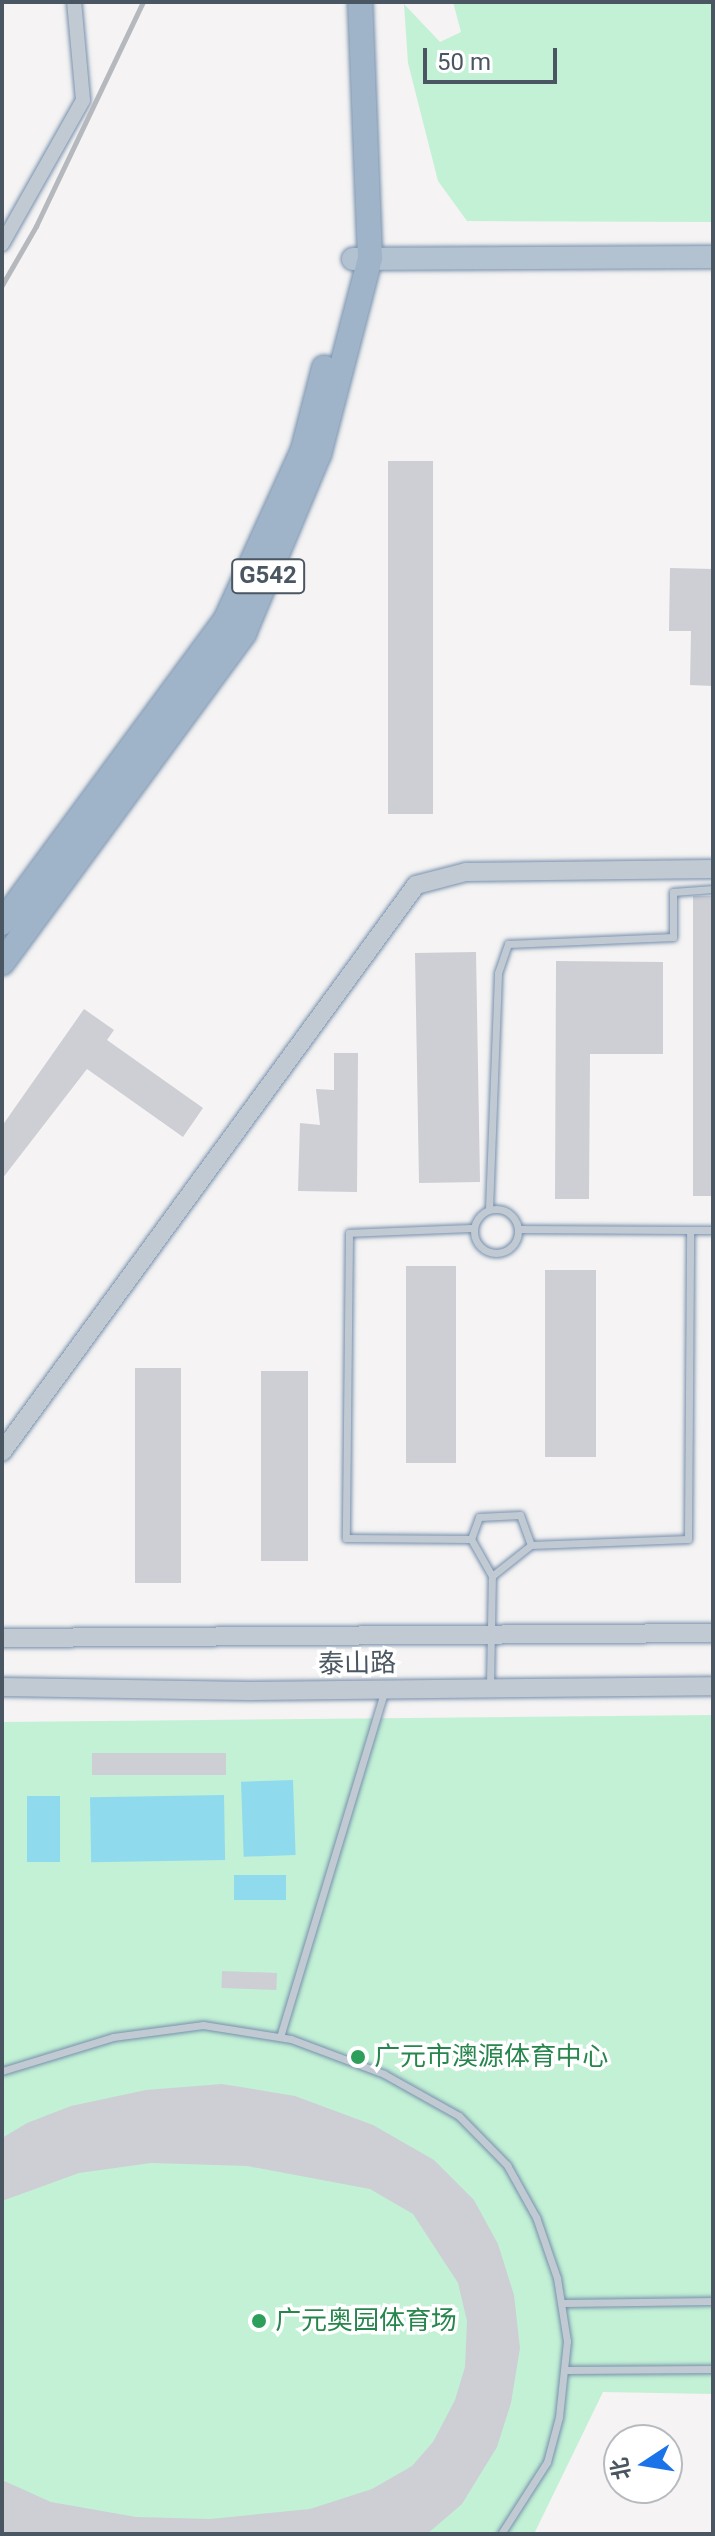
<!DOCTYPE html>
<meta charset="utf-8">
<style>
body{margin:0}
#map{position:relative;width:715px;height:2536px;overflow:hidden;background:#f5f3f3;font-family:Roboto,"Noto Sans SC",sans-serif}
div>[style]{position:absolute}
.green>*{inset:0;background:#c3f1d5}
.water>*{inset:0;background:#90daee;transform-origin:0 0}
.building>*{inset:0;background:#cdcfd5;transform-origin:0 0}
.roads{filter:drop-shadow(0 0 2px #7690ad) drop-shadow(0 0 2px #7690ad)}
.service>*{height:7px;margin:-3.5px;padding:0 3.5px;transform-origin:3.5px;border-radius:3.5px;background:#c1cad2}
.service>.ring{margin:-3.5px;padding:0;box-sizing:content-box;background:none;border:7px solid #c1cad2;border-radius:50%}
.minor>*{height:14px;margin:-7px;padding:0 7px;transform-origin:7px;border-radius:7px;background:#c1cad2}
.tertiary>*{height:18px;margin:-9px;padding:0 9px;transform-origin:9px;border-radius:9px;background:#c1cad2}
.primary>*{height:22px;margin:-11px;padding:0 11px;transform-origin:11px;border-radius:11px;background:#b3c2d1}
.trunk>*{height:24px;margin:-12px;padding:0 12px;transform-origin:12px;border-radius:12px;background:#9fb4c9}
.rail>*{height:5px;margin:-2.5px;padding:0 2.5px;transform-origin:2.5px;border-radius:2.5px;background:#b5b8bd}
.dots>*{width:22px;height:22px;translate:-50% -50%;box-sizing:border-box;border:4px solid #fff;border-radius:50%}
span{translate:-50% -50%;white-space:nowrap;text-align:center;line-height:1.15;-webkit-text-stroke:7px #fff;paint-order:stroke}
.shield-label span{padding:2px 6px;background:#fff;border:2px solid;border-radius:6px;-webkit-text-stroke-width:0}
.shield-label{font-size:24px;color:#4a5661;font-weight:700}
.street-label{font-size:26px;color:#4a5661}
.leisure-label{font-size:26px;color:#27864d}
.left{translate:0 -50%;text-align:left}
.frame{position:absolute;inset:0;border:4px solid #4a5661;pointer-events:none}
.north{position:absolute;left:603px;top:2424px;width:80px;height:80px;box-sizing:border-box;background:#fff;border:2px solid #b7bbc0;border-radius:50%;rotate:258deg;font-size:22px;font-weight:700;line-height:32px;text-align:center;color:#4a5661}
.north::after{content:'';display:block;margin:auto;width:28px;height:36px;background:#1a73e8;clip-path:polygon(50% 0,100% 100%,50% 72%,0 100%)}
.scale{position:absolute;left:423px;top:48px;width:134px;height:36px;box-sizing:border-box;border:4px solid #4a5661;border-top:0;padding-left:10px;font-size:24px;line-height:28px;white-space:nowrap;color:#4a5661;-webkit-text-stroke:6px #fff;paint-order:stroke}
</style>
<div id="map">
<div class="green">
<i style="clip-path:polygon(453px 2px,713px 2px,713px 222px,467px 221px,438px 181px,408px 63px,404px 4px,440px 42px,461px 32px)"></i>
<i style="clip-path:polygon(713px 1715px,713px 2394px,603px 2392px,534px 2534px,2px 2534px,2px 1722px)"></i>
</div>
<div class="water">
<i style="left:293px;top:1780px;width:75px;height:52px;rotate:88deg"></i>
<i style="left:224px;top:1795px;width:65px;height:134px;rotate:89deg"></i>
<i style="left:60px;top:1796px;width:66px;height:33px;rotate:90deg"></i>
<i style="left:286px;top:1875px;width:25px;height:52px;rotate:90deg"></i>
</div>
<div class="building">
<i style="left:388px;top:461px;width:45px;height:353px"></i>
<i style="clip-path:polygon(670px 568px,713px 569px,713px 686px,690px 685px,691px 631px,669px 631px)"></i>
<i style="left:713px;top:896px;width:300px;height:20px;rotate:90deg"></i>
<i style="left:476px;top:952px;width:230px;height:61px;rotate:89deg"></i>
<i style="clip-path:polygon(556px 961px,663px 962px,663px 1054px,590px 1054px,589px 1199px,555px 1199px)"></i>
<i style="clip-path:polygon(84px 1009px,114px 1030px,107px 1040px,203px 1108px,183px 1137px,87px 1069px,2px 1179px,2px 1126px)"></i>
<i style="clip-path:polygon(334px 1053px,358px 1053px,357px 1192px,298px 1191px,300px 1123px,320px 1125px,316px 1089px,334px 1090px)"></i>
<i style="left:406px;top:1266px;width:50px;height:197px"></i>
<i style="left:545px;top:1270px;width:51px;height:187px"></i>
<i style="left:135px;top:1368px;width:46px;height:215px"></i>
<i style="left:261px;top:1371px;width:47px;height:190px"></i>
<i style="left:226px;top:1753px;width:22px;height:134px;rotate:90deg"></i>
<i style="left:222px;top:1971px;width:55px;height:17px;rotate:2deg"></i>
<i style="clip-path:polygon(222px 2084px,295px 2096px,373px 2125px,434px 2160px,474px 2200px,498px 2244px,514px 2295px,520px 2348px,511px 2403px,497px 2447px,462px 2504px,427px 2534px,2px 2534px,2px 2480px,51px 2502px,136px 2517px,210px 2519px,310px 2509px,372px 2489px,412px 2466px,433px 2442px,455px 2400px,465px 2367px,467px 2321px,458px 2283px,413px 2214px,370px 2189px,247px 2166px,151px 2163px,79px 2173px,2px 2201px,2px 2138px,27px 2123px,71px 2106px,146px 2090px)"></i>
</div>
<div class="roads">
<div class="service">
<i class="ring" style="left:474px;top:1209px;width:37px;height:37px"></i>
<i style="left:489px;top:1209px;width:236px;rotate:-87.8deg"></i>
<i style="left:498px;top:973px;width:31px;rotate:-71deg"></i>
<i style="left:508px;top:944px;width:165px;rotate:-2.4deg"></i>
<i style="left:673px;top:937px;width:45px;rotate:-90deg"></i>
<i style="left:673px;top:892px;width:40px;rotate:-4.3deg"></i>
<i style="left:473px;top:1228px;width:124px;rotate:177.7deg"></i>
<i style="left:349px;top:1233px;width:305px;rotate:90.6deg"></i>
<i style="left:346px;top:1538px;width:125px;rotate:0.5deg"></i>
<i style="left:471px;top:1539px;width:23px;rotate:-70deg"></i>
<i style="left:479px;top:1517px;width:41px;rotate:-2.8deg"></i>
<i style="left:520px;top:1515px;width:32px;rotate:70deg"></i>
<i style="left:531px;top:1545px;width:157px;rotate:-2.2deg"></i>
<i style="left:688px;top:1539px;width:309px;rotate:-89.6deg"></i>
<i style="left:690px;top:1230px;width:171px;rotate:-179.7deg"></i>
<i style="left:690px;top:1230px;width:23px"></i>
<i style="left:471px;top:1539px;width:43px;rotate:60.4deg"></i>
<i style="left:492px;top:1576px;width:50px;rotate:-38.5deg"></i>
<i style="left:490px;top:1686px;width:110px;rotate:-89deg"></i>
<i style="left:280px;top:2037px;width:360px;rotate:-73.2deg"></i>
<i style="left:2px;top:2071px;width:116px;rotate:-17deg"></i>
<i style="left:113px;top:2037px;width:91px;rotate:-7.6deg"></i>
<i style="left:203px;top:2025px;width:89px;rotate:9deg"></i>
<i style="left:291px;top:2039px;width:99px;rotate:20.6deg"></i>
<i style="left:384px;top:2074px;width:86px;rotate:29.2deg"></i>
<i style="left:459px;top:2116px;width:69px;rotate:45.6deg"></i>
<i style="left:507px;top:2165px;width:60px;rotate:60.9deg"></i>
<i style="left:536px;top:2217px;width:65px;rotate:71deg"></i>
<i style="left:557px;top:2278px;width:64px;rotate:81deg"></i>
<i style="left:567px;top:2341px;width:76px;rotate:96deg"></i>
<i style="left:559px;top:2417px;width:47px;rotate:104.9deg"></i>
<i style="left:547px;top:2462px;width:85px;rotate:122.6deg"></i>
<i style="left:563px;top:2303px;width:150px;rotate:-0.8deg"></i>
<i style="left:566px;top:2370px;width:147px;rotate:-0.4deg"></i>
</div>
<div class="minor">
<i style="left:2px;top:244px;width:165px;rotate:-60.6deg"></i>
<i style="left:83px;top:100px;width:98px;rotate:-95.2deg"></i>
</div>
<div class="tertiary">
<i style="left:2px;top:1452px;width:702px;rotate:-53.86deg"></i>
<i style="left:416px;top:885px;width:52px;rotate:-14.6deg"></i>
<i style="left:466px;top:872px;width:247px;rotate:-0.7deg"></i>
<i style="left:2px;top:1638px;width:711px;rotate:-0.4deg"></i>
<i style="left:2px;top:1687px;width:248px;rotate:0.9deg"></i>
<i style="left:250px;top:1691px;width:463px;rotate:-0.6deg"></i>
</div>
<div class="primary">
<i style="left:353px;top:259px;width:360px;rotate:-0.3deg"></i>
</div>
<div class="trunk">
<i style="left:2px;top:923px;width:378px;rotate:-53.6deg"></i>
<i style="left:226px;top:619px;width:186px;rotate:-65.5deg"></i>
<i style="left:303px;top:450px;width:85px;rotate:-75.6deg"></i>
<i style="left:2px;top:963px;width:409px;rotate:-53.7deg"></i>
<i style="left:244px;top:633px;width:194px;rotate:-67.3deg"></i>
<i style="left:319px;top:454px;width:203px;rotate:-75.4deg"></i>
<i style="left:370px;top:258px;width:256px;rotate:-92.2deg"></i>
</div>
</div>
<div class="rail">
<i style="left:2px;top:285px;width:68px;rotate:-60deg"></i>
<i style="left:36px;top:226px;width:248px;rotate:-64.5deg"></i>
</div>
<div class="dots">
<i style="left:358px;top:2057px;background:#2e9e5b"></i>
<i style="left:259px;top:2321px;background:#2e9e5b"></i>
</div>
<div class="shield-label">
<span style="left:268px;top:576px">G542</span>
</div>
<div class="street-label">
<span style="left:357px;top:1664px;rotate:-1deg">泰山路</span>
</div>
<div class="leisure-label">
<span class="left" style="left:374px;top:2057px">广元市澳源体育中心</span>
<span class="left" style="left:275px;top:2321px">广元奥园体育场</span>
</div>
<div class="frame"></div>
<div class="north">北</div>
<div class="scale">50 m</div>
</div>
